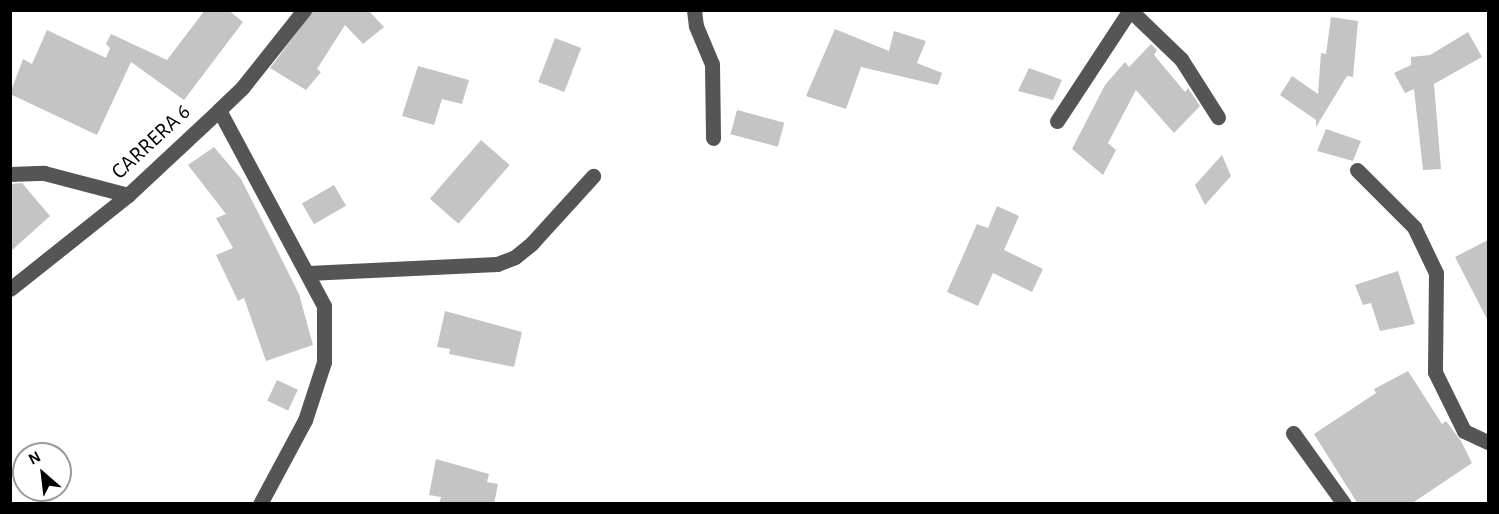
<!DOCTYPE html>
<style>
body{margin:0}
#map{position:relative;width:1499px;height:514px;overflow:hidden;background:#fff;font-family:"Alegreya Sans",sans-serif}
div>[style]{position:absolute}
.building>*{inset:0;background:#c4c4c4;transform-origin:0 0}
.minor>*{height:15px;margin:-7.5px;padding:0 7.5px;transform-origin:7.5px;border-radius:7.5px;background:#555}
span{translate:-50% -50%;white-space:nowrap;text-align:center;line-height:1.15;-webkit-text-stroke:4.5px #fff;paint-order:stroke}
.street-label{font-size:22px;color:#000}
.frame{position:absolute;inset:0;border:12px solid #000;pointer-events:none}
.north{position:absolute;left:12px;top:442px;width:60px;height:60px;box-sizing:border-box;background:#fff;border:2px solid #999;border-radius:50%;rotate:332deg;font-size:16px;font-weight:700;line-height:24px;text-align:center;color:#000}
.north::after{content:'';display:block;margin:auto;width:21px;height:27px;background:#000;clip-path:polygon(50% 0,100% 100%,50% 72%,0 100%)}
</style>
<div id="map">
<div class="building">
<i style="clip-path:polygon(205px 10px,228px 10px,243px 22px,184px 100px,131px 62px,97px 135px,10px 94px,23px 59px,32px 64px,47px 30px,106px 58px,110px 48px,106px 44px,111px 34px,167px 60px)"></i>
<i style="clip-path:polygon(314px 10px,368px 10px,384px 27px,363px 44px,345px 25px,317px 69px,321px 72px,306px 90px,270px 68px)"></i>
<i style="clip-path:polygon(1331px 17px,1358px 21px,1353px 77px,1347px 76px,1316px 127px,1316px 120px,1280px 95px,1292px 76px,1318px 94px,1321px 53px,1326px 54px)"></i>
<i style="clip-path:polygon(835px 29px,889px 51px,894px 31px,926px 41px,917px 63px,942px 73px,938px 85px,861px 67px,846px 109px,806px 96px)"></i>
<i style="clip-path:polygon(1468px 32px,1482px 57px,1434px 84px,1441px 169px,1423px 170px,1414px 89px,1405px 93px,1394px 73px,1411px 65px,1411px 57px,1430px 55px)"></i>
<i style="left:555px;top:38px;width:28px;height:47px;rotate:21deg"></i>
<i style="clip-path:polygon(1151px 44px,1157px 50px,1154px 55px,1185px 92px,1188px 88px,1200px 106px,1174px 133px,1136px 90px,1108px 143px,1116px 150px,1103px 175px,1072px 149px,1105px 85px,1125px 62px,1129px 67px)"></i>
<i style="clip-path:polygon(418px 66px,469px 80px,462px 104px,442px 99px,434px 125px,402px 116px)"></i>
<i style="clip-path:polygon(1029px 68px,1062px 80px,1053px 100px,1018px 91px)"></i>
<i style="left:737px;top:110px;width:49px;height:25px;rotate:15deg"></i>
<i style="clip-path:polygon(1326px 129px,1361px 141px,1353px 161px,1317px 151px)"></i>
<i style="left:481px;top:140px;width:38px;height:78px;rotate:41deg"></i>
<i style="clip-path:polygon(214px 147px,241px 179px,271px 238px,299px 294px,313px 345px,266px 361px,244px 298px,238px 301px,216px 255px,233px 248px,216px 218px,226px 214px,188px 165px)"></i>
<i style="clip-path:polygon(1222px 155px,1231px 176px,1205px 205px,1195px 185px)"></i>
<i style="clip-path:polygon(22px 183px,50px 216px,10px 252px,10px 184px)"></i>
<i style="left:334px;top:185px;width:24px;height:37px;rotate:60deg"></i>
<i style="clip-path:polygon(997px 206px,1019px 216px,1004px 250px,1043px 269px,1032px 292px,993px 273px,978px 306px,947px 292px,977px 224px,988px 228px)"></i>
<i style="clip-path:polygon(1488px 240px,1488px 321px,1455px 257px)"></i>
<i style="clip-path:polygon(1398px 271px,1415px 324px,1380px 331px,1371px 303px,1363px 305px,1355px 285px)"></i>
<i style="clip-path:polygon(445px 311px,522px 332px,514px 367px,449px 354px,450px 349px,437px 347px)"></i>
<i style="clip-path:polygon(1408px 371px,1442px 424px,1446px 421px,1461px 441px,1472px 463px,1411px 504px,1358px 504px,1314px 434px,1376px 393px,1374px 389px)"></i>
<i style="left:277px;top:380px;width:23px;height:23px;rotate:25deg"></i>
<i style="clip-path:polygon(436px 459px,489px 474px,487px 482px,498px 484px,494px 504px,439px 504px,441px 497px,429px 495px)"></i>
</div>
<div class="minor">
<i style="left:694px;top:10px;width:16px;rotate:83deg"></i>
<i style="left:696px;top:26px;width:41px;rotate:67.2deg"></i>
<i style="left:712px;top:64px;width:74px;rotate:89.2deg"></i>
<i style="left:1130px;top:10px;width:71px;rotate:43.9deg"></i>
<i style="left:1181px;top:59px;width:69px;rotate:57.5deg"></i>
<i style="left:219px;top:110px;width:222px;rotate:61.8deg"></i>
<i style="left:324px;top:306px;width:56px;rotate:90deg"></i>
<i style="left:324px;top:362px;width:61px;rotate:108.1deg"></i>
<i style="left:305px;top:420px;width:95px;rotate:118.2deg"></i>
<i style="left:1057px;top:121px;width:133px;rotate:-56.7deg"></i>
<i style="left:1357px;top:170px;width:81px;rotate:45deg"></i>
<i style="left:1414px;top:227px;width:51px;rotate:64.4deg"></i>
<i style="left:1436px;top:273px;width:99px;rotate:90.6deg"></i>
<i style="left:1435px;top:372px;width:66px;rotate:63.8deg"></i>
<i style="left:1464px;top:431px;width:26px;rotate:25deg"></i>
<i style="left:10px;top:174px;width:34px;rotate:-2deg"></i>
<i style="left:44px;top:173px;width:87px;rotate:14.7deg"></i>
<i style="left:308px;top:273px;width:189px;rotate:-2.7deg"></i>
<i style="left:497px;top:264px;width:19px;rotate:-21deg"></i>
<i style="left:515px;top:257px;width:22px;rotate:-39deg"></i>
<i style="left:532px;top:243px;width:91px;rotate:-47.7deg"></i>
<i style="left:10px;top:289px;width:151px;rotate:-38.5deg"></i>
<i style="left:128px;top:195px;width:125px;rotate:-43deg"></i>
<i style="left:219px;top:110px;width:32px;rotate:-44deg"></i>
<i style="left:242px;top:88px;width:100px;rotate:-51.5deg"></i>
<i style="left:1293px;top:433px;width:87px;rotate:54.3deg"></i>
</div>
<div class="street-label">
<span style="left:151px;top:142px;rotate:-43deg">CARRERA 6</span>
</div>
<div class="frame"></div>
<div class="north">N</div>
</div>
